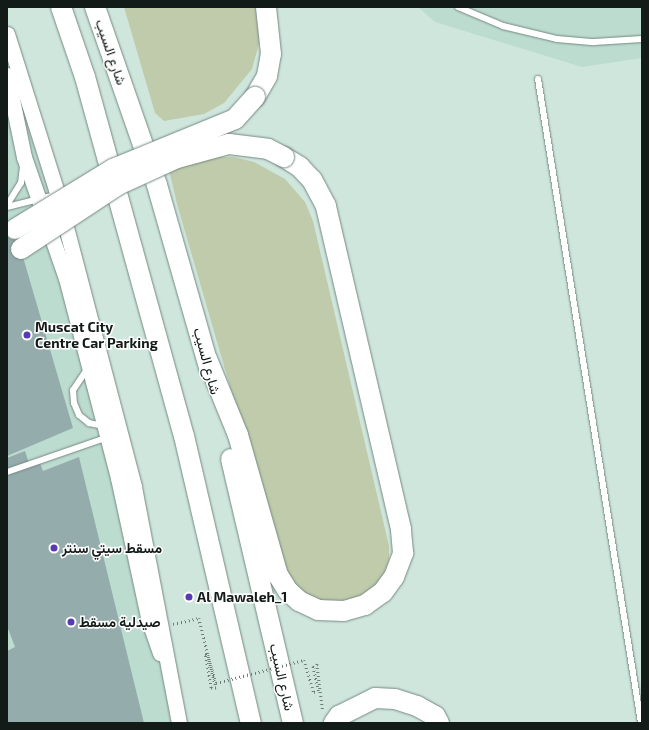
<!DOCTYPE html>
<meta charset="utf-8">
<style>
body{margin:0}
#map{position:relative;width:649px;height:730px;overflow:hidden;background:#cfe6dd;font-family:"Exo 2",Vazirmatn,sans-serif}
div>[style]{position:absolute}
.built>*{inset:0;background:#bddcd0}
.green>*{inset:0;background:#bfcbaa}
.building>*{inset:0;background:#95acac}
.path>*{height:2.5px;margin-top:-1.25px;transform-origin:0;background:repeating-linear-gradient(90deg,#6e7d78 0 1px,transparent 0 4px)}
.roads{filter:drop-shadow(0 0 1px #758982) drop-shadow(0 0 1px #758982)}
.service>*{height:6px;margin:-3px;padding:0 3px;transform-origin:3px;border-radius:3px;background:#fff}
.tertiary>*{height:15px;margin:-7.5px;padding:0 7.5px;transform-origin:7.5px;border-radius:7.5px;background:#fff}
.trunk>*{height:20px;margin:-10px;padding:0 10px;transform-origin:10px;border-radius:10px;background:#fff}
.path-bridge>*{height:2.5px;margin-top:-1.25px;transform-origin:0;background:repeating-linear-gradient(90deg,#6e7d78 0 1px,transparent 0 4px)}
.bridges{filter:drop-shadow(0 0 1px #758982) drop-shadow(0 0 1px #758982)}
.trunk-bridge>*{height:20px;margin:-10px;padding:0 10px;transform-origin:10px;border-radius:10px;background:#fff}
.dots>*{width:11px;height:11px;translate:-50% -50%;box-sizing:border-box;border:2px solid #fff;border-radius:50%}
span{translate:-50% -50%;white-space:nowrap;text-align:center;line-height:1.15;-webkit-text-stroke:3px #fff;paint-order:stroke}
.street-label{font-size:14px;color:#131b18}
.poi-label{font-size:14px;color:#131b18;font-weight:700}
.left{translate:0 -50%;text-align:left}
.frame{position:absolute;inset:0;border:8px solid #131b18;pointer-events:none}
</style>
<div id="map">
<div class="built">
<i style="clip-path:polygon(418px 7px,642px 7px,642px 58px,582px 67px,435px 22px)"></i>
<i style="clip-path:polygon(7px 34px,29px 99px,179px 723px,7px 723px)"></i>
</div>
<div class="green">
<i style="clip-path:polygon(124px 7px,257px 7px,260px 40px,252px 69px,224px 103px,204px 114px,164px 121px,155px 113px)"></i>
<i style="clip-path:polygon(217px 157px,234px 157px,254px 162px,285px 179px,305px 202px,313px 221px,389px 546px,389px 560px,382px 580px,368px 595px,342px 604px,309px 599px,290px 581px,274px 538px,177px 204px,169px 170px)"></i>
</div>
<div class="building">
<i style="clip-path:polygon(13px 223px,73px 428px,7px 456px,7px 226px)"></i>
<i style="clip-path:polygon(25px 451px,30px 467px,40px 463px,43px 471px,79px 457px,144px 723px,7px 723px,7px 651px,15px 647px,7px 626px,7px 458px)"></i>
</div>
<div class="path">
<i style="left:173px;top:624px;width:27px;rotate:-13deg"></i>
<i style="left:199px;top:618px;width:72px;rotate:76.3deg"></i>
<i style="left:216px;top:688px;width:5px;rotate:180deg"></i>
<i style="left:317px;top:664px;width:48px;rotate:82.9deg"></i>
</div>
<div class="roads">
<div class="service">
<i style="left:458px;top:7px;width:49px;rotate:22.9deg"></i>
<i style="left:503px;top:26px;width:56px;rotate:13.5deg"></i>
<i style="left:557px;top:39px;width:37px;rotate:5deg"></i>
<i style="left:594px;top:42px;width:48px;rotate:-3.6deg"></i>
<i style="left:538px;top:79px;width:652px;rotate:80.91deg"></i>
<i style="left:7px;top:205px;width:26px;rotate:-58deg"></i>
<i style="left:21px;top:183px;width:16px;rotate:-83deg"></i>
<i style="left:7px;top:207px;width:49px;rotate:-14deg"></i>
<i style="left:88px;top:368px;width:27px;rotate:124deg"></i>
<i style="left:73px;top:390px;width:13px;rotate:86deg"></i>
<i style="left:74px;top:403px;width:13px;rotate:67deg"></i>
<i style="left:79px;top:415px;width:13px;rotate:39deg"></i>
<i style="left:89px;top:423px;width:14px;rotate:12deg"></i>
<i style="left:7px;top:472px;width:107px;rotate:-19.1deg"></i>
</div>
<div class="tertiary">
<i style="left:7px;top:34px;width:163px;rotate:72.5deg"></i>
<i style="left:56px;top:189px;width:308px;rotate:75.3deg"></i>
<i style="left:134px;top:487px;width:240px;rotate:79.2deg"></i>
<i style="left:7px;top:75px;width:84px;rotate:78.3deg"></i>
<i style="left:24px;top:157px;width:128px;rotate:70.9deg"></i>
<i style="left:66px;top:278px;width:207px;rotate:75.4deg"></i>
<i style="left:118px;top:478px;width:146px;rotate:77.8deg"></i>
<i style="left:149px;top:621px;width:34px;rotate:71deg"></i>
</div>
<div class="trunk">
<i style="left:61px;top:7px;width:74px;rotate:71.1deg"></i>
<i style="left:85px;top:77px;width:372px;rotate:74.6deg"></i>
<i style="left:184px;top:436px;width:295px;rotate:76.9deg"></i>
<i style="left:95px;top:7px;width:188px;rotate:70.8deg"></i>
<i style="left:157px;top:185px;width:193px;rotate:74.1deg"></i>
<i style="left:255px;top:97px;width:24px;rotate:-60deg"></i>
<i style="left:267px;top:76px;width:22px;rotate:-80deg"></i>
<i style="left:271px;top:54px;width:47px;rotate:-96.1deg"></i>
<i style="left:207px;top:359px;width:82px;rotate:67.8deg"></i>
<i style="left:238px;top:435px;width:146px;rotate:74.1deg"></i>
<i style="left:278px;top:575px;width:19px;rotate:58deg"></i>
<i style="left:288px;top:591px;width:15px;rotate:42deg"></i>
<i style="left:299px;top:601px;width:21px;rotate:25deg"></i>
<i style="left:318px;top:610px;width:26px;rotate:2deg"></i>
<i style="left:344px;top:611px;width:22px;rotate:-16deg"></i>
<i style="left:365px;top:605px;width:22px;rotate:-36deg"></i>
<i style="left:383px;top:592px;width:19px;rotate:-54deg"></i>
<i style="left:394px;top:577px;width:26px;rotate:-69deg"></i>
<i style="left:403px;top:553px;width:24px;rotate:-95deg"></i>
<i style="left:401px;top:529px;width:332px;rotate:-103.1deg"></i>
<i style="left:326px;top:206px;width:30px;rotate:-118deg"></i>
<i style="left:312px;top:180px;width:18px;rotate:-133deg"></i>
<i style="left:300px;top:167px;width:19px;rotate:-148deg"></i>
<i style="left:231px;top:459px;width:271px;rotate:76.8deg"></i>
<i style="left:334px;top:723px;width:9px;rotate:-54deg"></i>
<i style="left:339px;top:716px;width:40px;rotate:-26.6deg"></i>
<i style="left:375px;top:698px;width:20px;rotate:3deg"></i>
<i style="left:395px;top:699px;width:23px;rotate:18deg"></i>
<i style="left:417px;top:706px;width:21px;rotate:29deg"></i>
<i style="left:435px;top:716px;width:8px;rotate:60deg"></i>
</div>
</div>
<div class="path-bridge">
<i style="left:211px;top:688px;width:35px;rotate:-100deg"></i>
<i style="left:205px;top:654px;width:3px;rotate:18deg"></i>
<i style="left:208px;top:655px;width:29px;rotate:74deg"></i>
<i style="left:216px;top:683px;width:91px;rotate:-14.6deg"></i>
<i style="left:304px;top:660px;width:34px;rotate:73deg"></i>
<i style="left:314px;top:692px;width:4px;rotate:-14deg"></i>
<i style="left:318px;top:691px;width:25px;rotate:-102deg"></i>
<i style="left:313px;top:667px;width:5px;rotate:-37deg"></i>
</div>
<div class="bridges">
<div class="trunk-bridge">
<i style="left:15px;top:229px;width:115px;rotate:-31.5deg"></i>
<i style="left:113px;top:169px;width:132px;rotate:-22.3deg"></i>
<i style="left:235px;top:119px;width:30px;rotate:-48deg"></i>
<i style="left:21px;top:249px;width:116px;rotate:-33.4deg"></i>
<i style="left:118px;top:185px;width:65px;rotate:-24.6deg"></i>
<i style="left:177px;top:158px;width:54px;rotate:-15.1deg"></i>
<i style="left:229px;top:144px;width:39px;rotate:7deg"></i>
<i style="left:268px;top:149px;width:18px;rotate:27deg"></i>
</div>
</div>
<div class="dots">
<i style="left:27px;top:335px;background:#563bb2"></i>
<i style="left:54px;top:548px;background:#563bb2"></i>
<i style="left:189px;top:597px;background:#563bb2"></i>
<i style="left:71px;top:622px;background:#563bb2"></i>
</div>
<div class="street-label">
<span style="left:111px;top:52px;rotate:71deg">شارع السيب</span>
<span style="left:207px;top:361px;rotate:75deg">شارع السيب</span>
<span style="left:282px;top:677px;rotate:77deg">شارع السيب</span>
</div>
<div class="poi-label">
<span class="left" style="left:35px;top:335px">Muscat City<br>Centre Car Parking</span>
<span class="left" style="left:62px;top:548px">مسقط سيتي سنتر</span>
<span class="left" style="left:197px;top:597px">Al Mawaleh_1</span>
<span class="left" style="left:79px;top:622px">صيدلية مسقط</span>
</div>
<div class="frame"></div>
</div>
